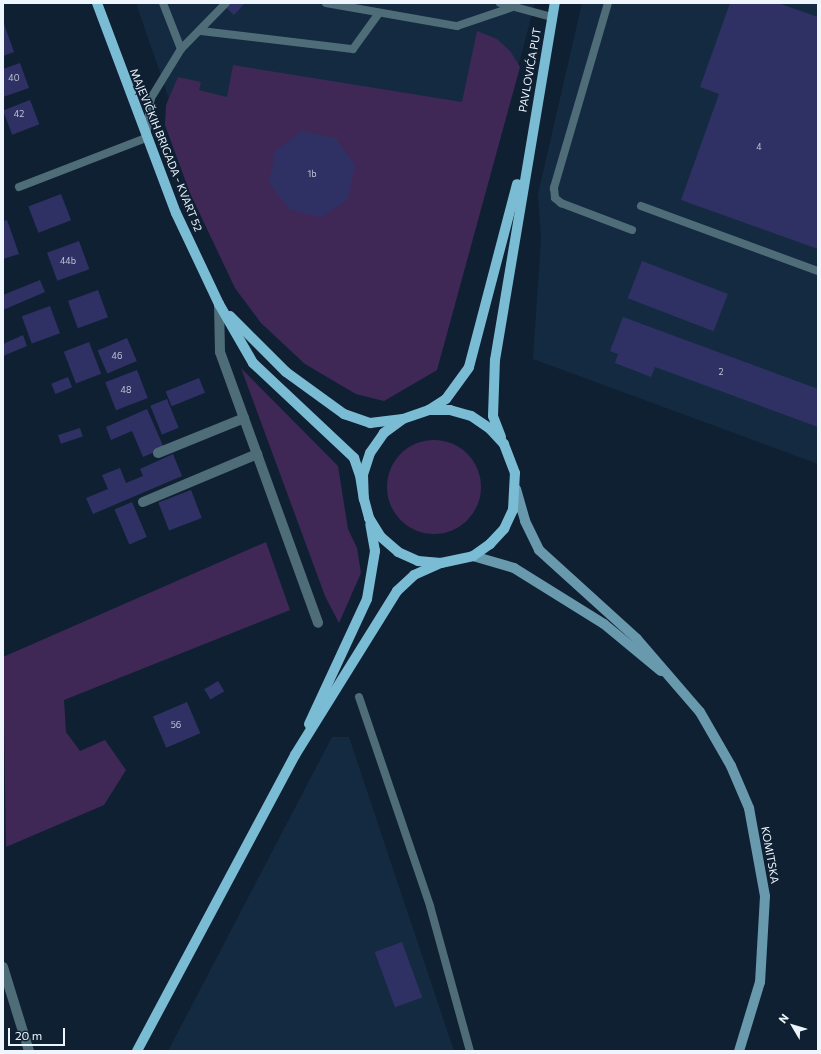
<!DOCTYPE html>
<meta charset="utf-8">
<style>
body{margin:0}
#map{position:relative;width:821px;height:1054px;overflow:hidden;background:#0f2032;font-family:Commissioner,sans-serif}
div>[style]{position:absolute}
.built>*{inset:0;background:#142a41}
.green>*{inset:0;background:#3f2855}
.round{border-radius:50%}
.building>*{inset:0;background:#2f3164;transform-origin:0 0}
.lane>*{height:8px;margin:-4px;padding:0 4px;transform-origin:4px;border-radius:4px;background:#4f6d79}
.street>*{height:10px;margin:-5px;padding:0 5px;transform-origin:5px;border-radius:5px;background:#4f6d79}
.secondary>*{height:10px;margin:-5px;padding:0 5px;transform-origin:5px;border-radius:5px;background:#6899ad}
.primary>*{height:10px;margin:-5px;padding:0 5px;transform-origin:5px;border-radius:5px;background:#7bbcd5}
span{translate:-50% -50%;white-space:nowrap;text-align:center;line-height:1.15;-webkit-text-stroke:3px #0f2032;paint-order:stroke}
.number-label{font-size:9px;color:#bec4d6}
.number-label span{-webkit-text-stroke-width:0}
.street-label{font-size:11px;color:#eef5fc}
.frame{position:absolute;inset:0;border:4px solid #eef5fc;pointer-events:none}
.north{position:absolute;left:773px;top:1006px;width:40px;height:40px;-webkit-text-stroke:3px #0f2032;paint-order:stroke;rotate:308deg;font-size:11px;font-weight:700;line-height:16px;text-align:center;color:#eef5fc}
.north::after{content:'';display:block;margin:auto;width:14px;height:18px;background:#eef5fc;clip-path:polygon(50% 0,100% 100%,50% 72%,0 100%)}
.scale{position:absolute;left:8px;top:1028px;width:57px;height:18px;box-sizing:border-box;border:2px solid #eef5fc;border-top:0;padding-left:5px;font-size:12px;line-height:14px;white-space:nowrap;color:#eef5fc;-webkit-text-stroke:3px #0f2032;paint-order:stroke}
</style>
<div id="map">
<div class="built">
<i style="clip-path:polygon(136px 3px,535px 3px,437px 370px,384px 401px,356px 394px,305px 364px,261px 323px,235px 288px,190px 193px,165px 125px,169px 99px)"></i>
<i style="clip-path:polygon(582px 3px,818px 3px,818px 464px,533px 359px,541px 238px,538px 194px)"></i>
<i style="clip-path:polygon(332px 737px,349px 737px,454px 1051px,168px 1051px)"></i>
</div>
<div class="green">
<i style="clip-path:polygon(477px 31px,497px 39px,510px 51px,520px 67px,437px 370px,384px 401px,356px 394px,305px 364px,261px 323px,235px 288px,190px 193px,165px 125px,166px 105px,178px 77px,201px 82px,199px 90px,227px 97px,233px 65px,462px 102px)"></i>
<i style="clip-path:polygon(241px 368px,338px 466px,348px 529px,357px 548px,361px 573px,339px 623px,325px 596px)"></i>
<i class="round" style="left:387px;top:440px;width:94px;height:94px"></i>
<i style="clip-path:polygon(266px 542px,290px 610px,64px 700px,66px 732px,80px 751px,105px 740px,126px 770px,104px 805px,6px 847px,3px 657px)"></i>
</div>
<div class="building">
<i style="clip-path:polygon(221px 3px,245px 3px,234px 15px)"></i>
<i style="clip-path:polygon(730px 3px,778px 3px,818px 17px,818px 249px,681px 200px,719px 94px,700px 87px)"></i>
<i style="clip-path:polygon(3px 21px,14px 52px,3px 56px)"></i>
<i style="clip-path:polygon(20px 63px,29px 88px,3px 97px,3px 69px)"></i>
<i style="left:30px;top:100px;width:26px;height:29px;rotate:69deg"></i>
<i style="clip-path:polygon(302px 131px,335px 138px,355px 165px,348px 199px,322px 217px,290px 210px,269px 183px,275px 151px)"></i>
<i style="left:61px;top:194px;width:28px;height:35px;rotate:69deg"></i>
<i style="clip-path:polygon(7px 220px,19px 254px,3px 259px,3px 221px)"></i>
<i style="left:79px;top:241px;width:30px;height:34px;rotate:70deg"></i>
<i style="left:642px;top:261px;width:92px;height:40px;rotate:21deg"></i>
<i style="clip-path:polygon(40px 280px,45px 292px,3px 310px,3px 295px)"></i>
<i style="left:98px;top:290px;width:29px;height:32px;rotate:70deg"></i>
<i style="left:50px;top:306px;width:29px;height:30px;rotate:70deg"></i>
<i style="clip-path:polygon(623px 317px,818px 389px,818px 427px,655px 367px,651px 377px,615px 363px,618px 354px,610px 351px)"></i>
<i style="clip-path:polygon(23px 335px,27px 346px,3px 356px,3px 344px)"></i>
<i style="left:127px;top:338px;width:25px;height:32px;rotate:67deg"></i>
<i style="left:89px;top:342px;width:34px;height:27px;rotate:69deg"></i>
<i style="left:137px;top:370px;width:30px;height:34px;rotate:69deg"></i>
<i style="left:68px;top:377px;width:11px;height:18px;rotate:68deg"></i>
<i style="left:199px;top:378px;width:16px;height:36px;rotate:68deg"></i>
<i style="left:167px;top:399px;width:31px;height:18px;rotate:68deg"></i>
<i style="clip-path:polygon(147px 409px,164px 448px,143px 457px,132px 431px,111px 440px,106px 427px)"></i>
<i style="left:80px;top:428px;width:9px;height:23px;rotate:72deg"></i>
<i style="clip-path:polygon(173px 454px,182px 476px,93px 514px,86px 498px,108px 489px,102px 475px,120px 468px,126px 483px,143px 476px,140px 469px)"></i>
<i style="left:191px;top:490px;width:30px;height:35px;rotate:69deg"></i>
<i style="left:132px;top:502px;width:38px;height:19px;rotate:67deg"></i>
<i style="left:218px;top:681px;width:12px;height:16px;rotate:59deg"></i>
<i style="left:187px;top:702px;width:34px;height:37px;rotate:67deg"></i>
<i style="left:402px;top:942px;width:59px;height:29px;rotate:70deg"></i>
</div>
<div class="lane">
<i style="left:326px;top:3px;width:133px;rotate:10deg"></i>
<i style="left:457px;top:26px;width:56px;rotate:-18.8deg"></i>
<i style="left:500px;top:3px;width:54px;rotate:15.1deg"></i>
<i style="left:608px;top:3px;width:193px;rotate:106.3deg"></i>
<i style="left:554px;top:188px;width:10px;rotate:84deg"></i>
<i style="left:555px;top:198px;width:8px;rotate:40deg"></i>
<i style="left:561px;top:203px;width:76px;rotate:20.8deg"></i>
<i style="left:201px;top:31px;width:153px;rotate:6.8deg"></i>
<i style="left:353px;top:49px;width:44px;rotate:-54.2deg"></i>
<i style="left:181px;top:49px;width:64px;rotate:-45.6deg"></i>
<i style="left:19px;top:187px;width:136px;rotate:-21.1deg"></i>
<i style="left:146px;top:138px;width:40px;rotate:-82.9deg"></i>
<i style="left:151px;top:98px;width:57px;rotate:-58.5deg"></i>
<i style="left:181px;top:49px;width:49px;rotate:-111.4deg"></i>
<i style="left:641px;top:206px;width:189px;rotate:20.2deg"></i>
<i style="left:359px;top:697px;width:221px;rotate:71.2deg"></i>
<i style="left:430px;top:906px;width:150px;rotate:74.6deg"></i>
</div>
<div class="street">
<i style="left:219px;top:304px;width:48px;rotate:88.8deg"></i>
<i style="left:220px;top:352px;width:288px;rotate:70.1deg"></i>
<i style="left:158px;top:453px;width:93px;rotate:-22.1deg"></i>
<i style="left:143px;top:502px;width:124px;rotate:-22.8deg"></i>
<i style="left:3px;top:967px;width:88px;rotate:72.8deg"></i>
</div>
<div class="secondary">
<i style="left:516px;top:489px;width:33px;rotate:74deg"></i>
<i style="left:525px;top:521px;width:32px;rotate:64deg"></i>
<i style="left:539px;top:550px;width:132px;rotate:42.2deg"></i>
<i style="left:637px;top:639px;width:96px;rotate:49.2deg"></i>
<i style="left:700px;top:712px;width:62px;rotate:60.1deg"></i>
<i style="left:731px;top:766px;width:46px;rotate:66.8deg"></i>
<i style="left:749px;top:808px;width:89px;rotate:79.7deg"></i>
<i style="left:765px;top:896px;width:86px;rotate:93.3deg"></i>
<i style="left:760px;top:982px;width:72px;rotate:106.9deg"></i>
<i style="left:473px;top:556px;width:43px;rotate:16.3deg"></i>
<i style="left:514px;top:568px;width:106px;rotate:31.9deg"></i>
<i style="left:604px;top:624px;width:74px;rotate:39.5deg"></i>
</div>
<div class="primary">
<i style="left:97px;top:3px;width:224px;rotate:69.4deg"></i>
<i style="left:176px;top:213px;width:101px;rotate:64.7deg"></i>
<i style="left:219px;top:304px;width:68px;rotate:60deg"></i>
<i style="left:253px;top:363px;width:139px;rotate:43.2deg"></i>
<i style="left:354px;top:458px;width:18px;rotate:71deg"></i>
<i style="left:360px;top:475px;width:24px;rotate:81deg"></i>
<i style="left:364px;top:499px;width:20px;rotate:75deg"></i>
<i style="left:369px;top:518px;width:22px;rotate:58deg"></i>
<i style="left:381px;top:537px;width:23px;rotate:41deg"></i>
<i style="left:398px;top:552px;width:22px;rotate:24deg"></i>
<i style="left:418px;top:561px;width:23px;rotate:5deg"></i>
<i style="left:441px;top:563px;width:33px;rotate:-12deg"></i>
<i style="left:473px;top:556px;width:21px;rotate:-35deg"></i>
<i style="left:490px;top:544px;width:21px;rotate:-47deg"></i>
<i style="left:504px;top:529px;width:21px;rotate:-65deg"></i>
<i style="left:513px;top:510px;width:37px;rotate:-87deg"></i>
<i style="left:515px;top:473px;width:31px;rotate:-111deg"></i>
<i style="left:504px;top:444px;width:22px;rotate:-133deg"></i>
<i style="left:489px;top:428px;width:22px;rotate:-146deg"></i>
<i style="left:471px;top:416px;width:22px;rotate:-164deg"></i>
<i style="left:450px;top:410px;width:21px;rotate:180deg"></i>
<i style="left:429px;top:410px;width:28px;rotate:161deg"></i>
<i style="left:403px;top:419px;width:24px;rotate:144deg"></i>
<i style="left:384px;top:433px;width:24px;rotate:125deg"></i>
<i style="left:370px;top:453px;width:23px;rotate:108deg"></i>
<i style="left:363px;top:475px;width:24px;rotate:88deg"></i>
<i style="left:230px;top:316px;width:79px;rotate:45deg"></i>
<i style="left:286px;top:372px;width:72px;rotate:35.9deg"></i>
<i style="left:344px;top:414px;width:28px;rotate:19deg"></i>
<i style="left:370px;top:423px;width:31px;rotate:-7deg"></i>
<i style="left:429px;top:410px;width:20px;rotate:-33deg"></i>
<i style="left:446px;top:399px;width:39px;rotate:-54deg"></i>
<i style="left:469px;top:367px;width:189px;rotate:-75.3deg"></i>
<i style="left:501px;top:437px;width:22px;rotate:-111deg"></i>
<i style="left:493px;top:416px;width:56px;rotate:-88deg"></i>
<i style="left:495px;top:360px;width:362px;rotate:-80.5deg"></i>
<i style="left:309px;top:724px;width:138px;rotate:-65.1deg"></i>
<i style="left:367px;top:599px;width:49px;rotate:-80.5deg"></i>
<i style="left:375px;top:551px;width:27px;rotate:-100deg"></i>
<i style="left:137px;top:1051px;width:336px;rotate:-61.9deg"></i>
<i style="left:295px;top:755px;width:193px;rotate:-58.1deg"></i>
<i style="left:397px;top:591px;width:23px;rotate:-43deg"></i>
<i style="left:414px;top:575px;width:30px;rotate:-24deg"></i>
</div>
<div class="number-label">
<span style="left:14px;top:78px">40</span>
<span style="left:19px;top:114px">42</span>
<span style="left:759px;top:147px">4</span>
<span style="left:312px;top:174px">1b</span>
<span style="left:68px;top:261px">44b</span>
<span style="left:117px;top:356px">46</span>
<span style="left:721px;top:372px">2</span>
<span style="left:126px;top:390px">48</span>
<span style="left:176px;top:725px">56</span>
</div>
<div class="street-label">
<span style="left:530px;top:70px;rotate:-80deg">PAVLOVIĆA PUT</span>
<span style="left:166px;top:150px;rotate:68deg">MAJEVIČKIH BRIGADA - KVART 52</span>
<span style="left:770px;top:855px;rotate:80deg">KOMITSKA</span>
</div>
<div class="frame"></div>
<div class="north">N</div>
<div class="scale">20 m</div>
</div>
